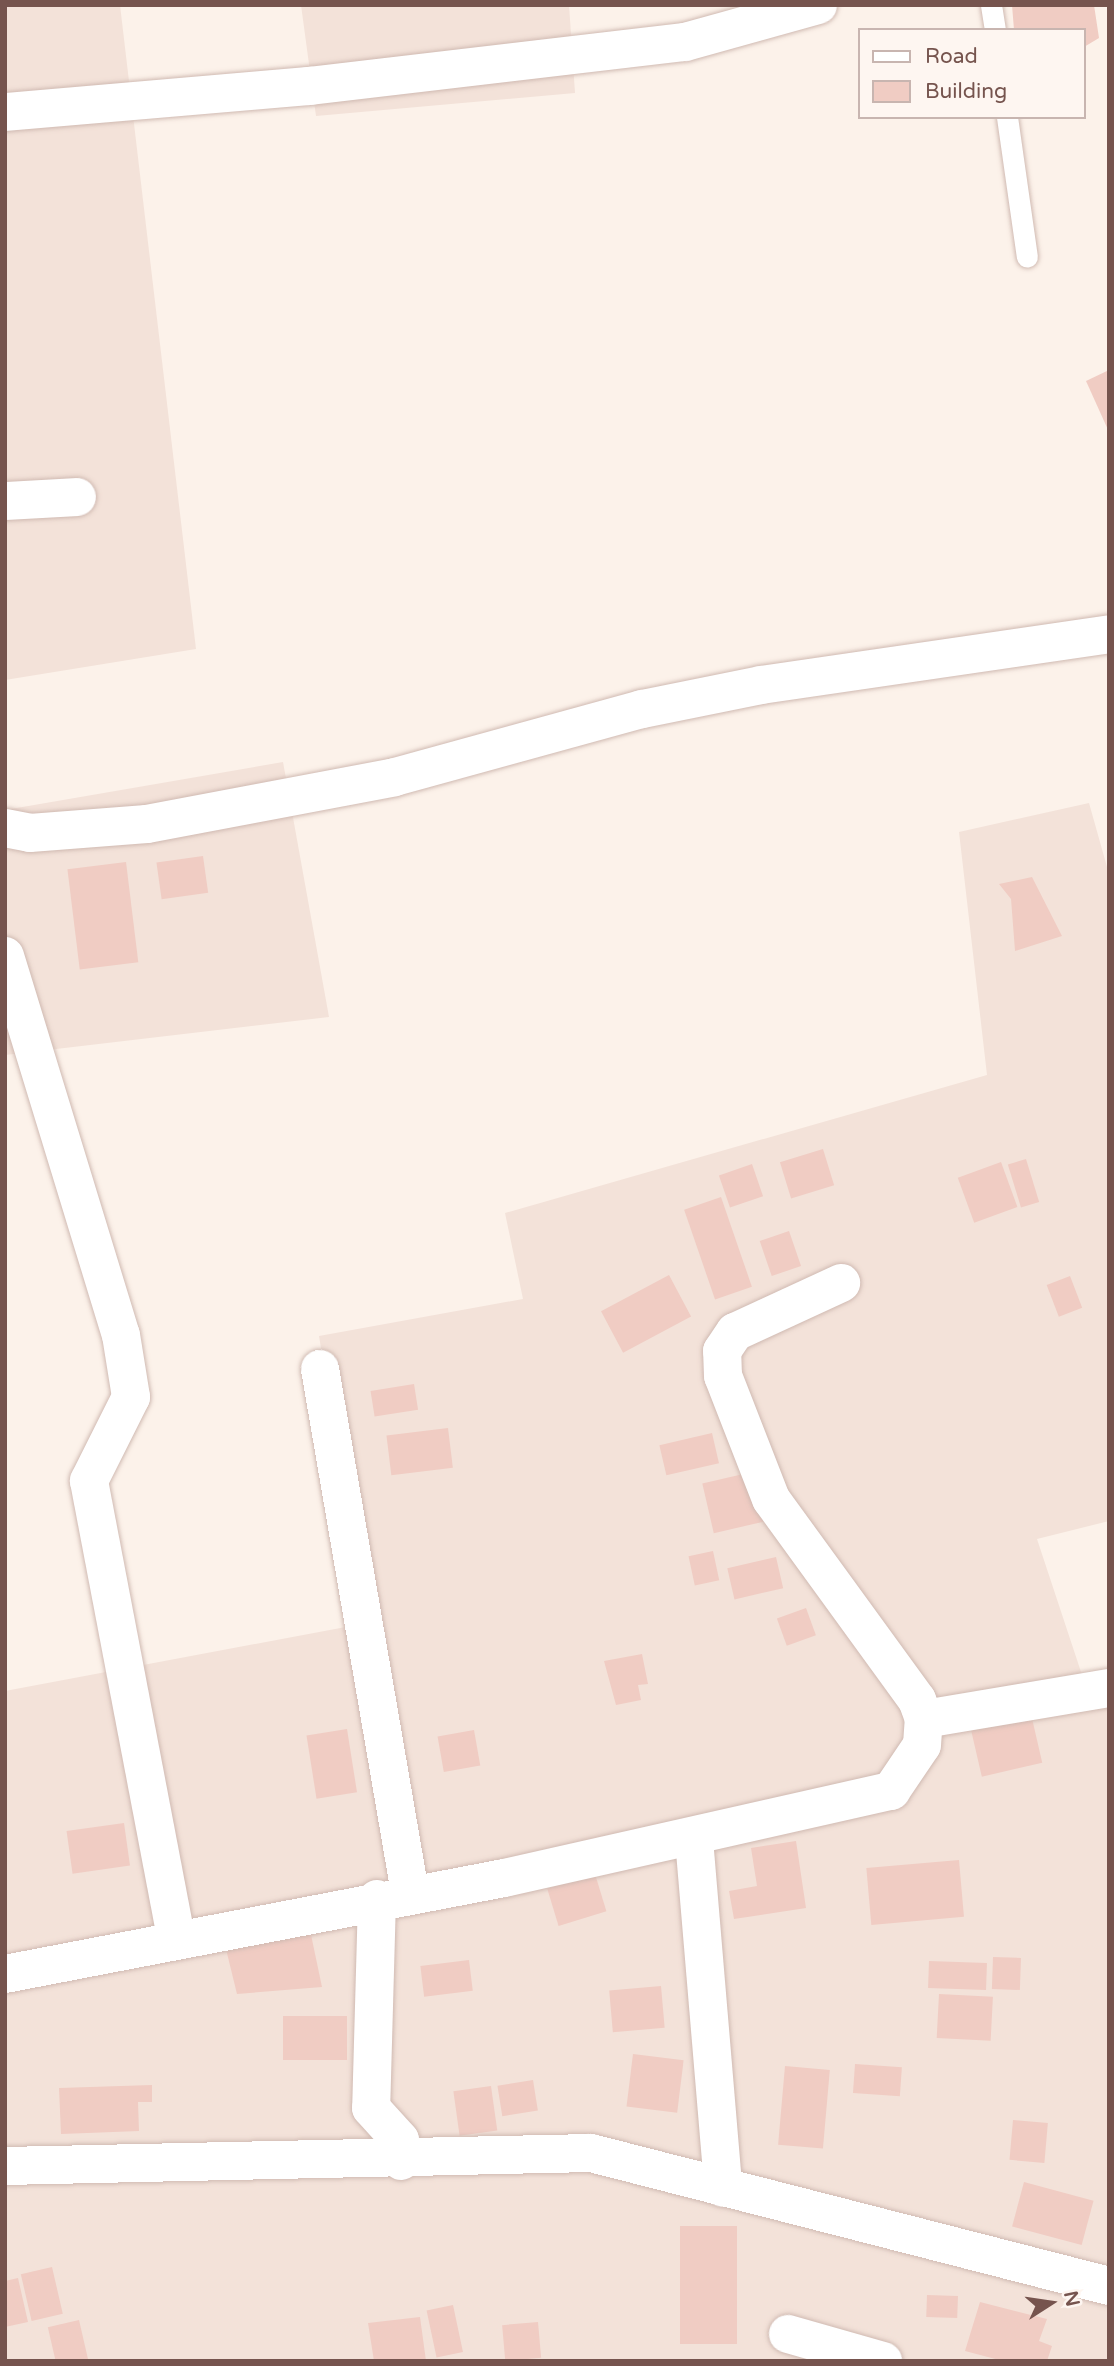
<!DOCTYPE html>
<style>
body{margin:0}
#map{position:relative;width:1114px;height:2366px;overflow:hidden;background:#fcf2ea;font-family:"Varela Round",sans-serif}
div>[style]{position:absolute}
.residential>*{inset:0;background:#f3e2d9}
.building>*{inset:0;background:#f0ccc3;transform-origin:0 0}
.roads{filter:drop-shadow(0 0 2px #d0bab2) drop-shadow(0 0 2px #d0bab2)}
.lane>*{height:21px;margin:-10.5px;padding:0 10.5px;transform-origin:10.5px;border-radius:10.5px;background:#fff}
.street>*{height:38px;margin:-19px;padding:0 19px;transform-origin:19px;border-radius:19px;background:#fff}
span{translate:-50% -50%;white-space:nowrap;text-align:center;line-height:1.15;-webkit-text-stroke:6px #fef6f1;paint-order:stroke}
.frame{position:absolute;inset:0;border:7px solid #76544e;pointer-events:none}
.legend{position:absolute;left:858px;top:28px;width:228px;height:91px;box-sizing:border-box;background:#fef6f1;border:2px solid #c8b5b0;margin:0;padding:9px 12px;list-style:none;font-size:21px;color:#76544e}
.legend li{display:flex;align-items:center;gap:14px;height:35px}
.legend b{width:35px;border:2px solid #c8b5b0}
.north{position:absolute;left:1016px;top:2268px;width:70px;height:70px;-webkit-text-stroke:5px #fef6f1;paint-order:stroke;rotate:78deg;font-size:19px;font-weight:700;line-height:28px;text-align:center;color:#76544e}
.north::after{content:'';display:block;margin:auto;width:24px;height:32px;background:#76544e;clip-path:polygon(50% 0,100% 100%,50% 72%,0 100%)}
</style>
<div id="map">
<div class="residential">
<i style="clip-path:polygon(5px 5px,120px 5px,196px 649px,5px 680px)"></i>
<i style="clip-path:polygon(301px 5px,569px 5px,575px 93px,316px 116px)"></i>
<i style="clip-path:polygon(283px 762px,329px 1017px,5px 1055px,5px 810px)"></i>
<i style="clip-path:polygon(1089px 803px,1109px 874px,1109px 1521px,1037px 1539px,1083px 1678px,1109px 1673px,1109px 2361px,5px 2361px,5px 1691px,367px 1623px,319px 1336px,523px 1299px,505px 1213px,987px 1075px,959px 832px)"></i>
</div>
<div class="building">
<i style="clip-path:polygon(1012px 5px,1094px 5px,1099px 38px,1084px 47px,1084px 30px,1014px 30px)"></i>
<i style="clip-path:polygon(1109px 370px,1109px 432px,1086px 381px)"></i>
<i style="left:203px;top:856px;width:37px;height:47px;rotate:82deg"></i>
<i style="left:126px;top:862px;width:101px;height:59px;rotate:83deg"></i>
<i style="clip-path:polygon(1032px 877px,1062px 936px,1015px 951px,1011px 899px,999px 884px)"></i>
<i style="left:823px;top:1149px;width:38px;height:45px;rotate:73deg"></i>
<i style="left:1026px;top:1159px;width:45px;height:19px;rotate:73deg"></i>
<i style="left:1001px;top:1162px;width:48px;height:46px;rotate:70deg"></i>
<i style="left:752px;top:1164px;width:34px;height:35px;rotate:71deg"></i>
<i style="left:721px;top:1197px;width:95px;height:39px;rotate:71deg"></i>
<i style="left:789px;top:1231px;width:37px;height:31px;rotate:71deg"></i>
<i style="left:669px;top:1275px;width:47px;height:77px;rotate:62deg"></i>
<i style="left:1070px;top:1276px;width:34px;height:25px;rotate:69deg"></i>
<i style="left:414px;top:1384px;width:26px;height:44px;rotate:81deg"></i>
<i style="left:448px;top:1428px;width:40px;height:62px;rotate:83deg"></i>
<i style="left:712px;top:1433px;width:31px;height:54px;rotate:77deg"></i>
<i style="left:752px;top:1472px;width:51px;height:51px;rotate:77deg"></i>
<i style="left:713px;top:1551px;width:30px;height:25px;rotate:78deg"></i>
<i style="left:776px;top:1557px;width:32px;height:50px;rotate:77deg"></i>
<i style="left:806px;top:1608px;width:29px;height:31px;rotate:70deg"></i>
<i style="clip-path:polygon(642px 1654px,648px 1684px,638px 1685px,641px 1700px,616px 1705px,604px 1661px)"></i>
<i style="left:1031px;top:1714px;width:50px;height:62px;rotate:77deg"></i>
<i style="left:347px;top:1729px;width:64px;height:41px;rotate:81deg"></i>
<i style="left:474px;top:1730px;width:36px;height:37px;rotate:80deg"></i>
<i style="left:124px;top:1823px;width:43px;height:58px;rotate:82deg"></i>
<i style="clip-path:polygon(796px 1841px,806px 1908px,734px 1919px,729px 1891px,757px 1886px,751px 1848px)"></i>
<i style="left:959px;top:1860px;width:57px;height:93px;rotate:85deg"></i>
<i style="left:595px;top:1874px;width:39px;height:50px;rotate:73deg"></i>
<i style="clip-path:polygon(310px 1930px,322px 1987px,237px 1994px,224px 1941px)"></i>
<i style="left:993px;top:1957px;width:28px;height:32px;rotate:2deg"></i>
<i style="left:469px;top:1960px;width:31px;height:49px;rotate:83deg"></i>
<i style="left:929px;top:1961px;width:58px;height:27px;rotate:2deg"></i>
<i style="left:661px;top:1986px;width:42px;height:52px;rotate:85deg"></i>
<i style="left:939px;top:1994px;width:54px;height:44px;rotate:3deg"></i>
<i style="left:347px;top:2016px;width:44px;height:64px;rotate:90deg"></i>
<i style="left:633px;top:2054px;width:51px;height:53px;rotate:7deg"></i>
<i style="left:855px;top:2064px;width:47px;height:29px;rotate:4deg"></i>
<i style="left:785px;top:2066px;width:45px;height:79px;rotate:5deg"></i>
<i style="left:533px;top:2080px;width:31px;height:36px;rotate:81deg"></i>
<i style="clip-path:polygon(152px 2085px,152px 2102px,138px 2102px,139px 2131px,61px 2134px,59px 2088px)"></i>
<i style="left:491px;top:2086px;width:45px;height:38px;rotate:82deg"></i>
<i style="left:1013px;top:2120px;width:35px;height:40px;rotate:5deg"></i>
<i style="left:1024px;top:2182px;width:72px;height:46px;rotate:15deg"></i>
<i style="left:680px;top:2226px;width:57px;height:118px"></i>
<i style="left:52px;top:2267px;width:48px;height:32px;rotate:77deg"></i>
<i style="clip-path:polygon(18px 2278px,28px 2322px,5px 2327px,5px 2281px)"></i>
<i style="left:927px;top:2295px;width:31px;height:22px;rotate:2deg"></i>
<i style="clip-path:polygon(980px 2302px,1047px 2319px,1039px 2341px,1052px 2346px,1047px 2361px,1003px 2361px,965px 2351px)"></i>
<i style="left:453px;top:2305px;width:48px;height:27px;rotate:78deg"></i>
<i style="clip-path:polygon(420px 2317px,426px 2361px,374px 2361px,368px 2323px)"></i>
<i style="left:79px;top:2320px;width:40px;height:32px;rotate:77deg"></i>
<i style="left:538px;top:2322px;width:36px;height:36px;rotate:85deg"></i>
</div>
<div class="roads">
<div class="lane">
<i style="left:991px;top:5px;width:25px;rotate:81deg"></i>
<i style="left:1007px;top:117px;width:141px;rotate:81.9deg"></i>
</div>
<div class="street">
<i style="left:5px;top:112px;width:306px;rotate:-4.9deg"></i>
<i style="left:310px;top:86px;width:378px;rotate:-6.7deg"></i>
<i style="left:685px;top:42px;width:138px;rotate:-15.5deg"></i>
<i style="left:5px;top:501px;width:72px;rotate:-3.2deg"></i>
<i style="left:5px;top:828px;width:25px;rotate:11deg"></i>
<i style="left:30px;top:833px;width:117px;rotate:-4.4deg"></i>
<i style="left:147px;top:824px;width:252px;rotate:-10.7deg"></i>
<i style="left:395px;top:777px;width:256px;rotate:-15.4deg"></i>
<i style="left:642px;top:709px;width:121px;rotate:-11.4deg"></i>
<i style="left:761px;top:685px;width:352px;rotate:-8.3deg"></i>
<i style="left:5px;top:956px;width:396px;rotate:73deg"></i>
<i style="left:121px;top:1335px;width:63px;rotate:80.8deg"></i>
<i style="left:131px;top:1397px;width:94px;rotate:116.6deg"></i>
<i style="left:89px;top:1481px;width:465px;rotate:79.2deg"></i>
<i style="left:320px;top:1369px;width:532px;rotate:80.25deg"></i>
<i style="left:924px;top:1719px;width:188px;rotate:-9.5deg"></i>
<i style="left:694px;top:1839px;width:350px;rotate:85.2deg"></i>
<i style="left:377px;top:1899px;width:209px;rotate:91.6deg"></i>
<i style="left:371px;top:2108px;width:43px;rotate:47.8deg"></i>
<i style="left:400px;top:2140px;width:21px;rotate:87deg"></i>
<i style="left:5px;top:1974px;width:508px;rotate:-10.89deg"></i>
<i style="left:504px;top:1878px;width:397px;rotate:-12.7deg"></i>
<i style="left:891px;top:1791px;width:55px;rotate:-56deg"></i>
<i style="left:922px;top:1745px;width:26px;rotate:-86deg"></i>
<i style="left:924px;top:1719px;width:20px;rotate:-110deg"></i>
<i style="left:917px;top:1700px;width:248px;rotate:-126deg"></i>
<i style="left:771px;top:1499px;width:132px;rotate:-111.3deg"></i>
<i style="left:723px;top:1376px;width:25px;rotate:-92deg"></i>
<i style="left:722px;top:1351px;width:23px;rotate:-56deg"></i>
<i style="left:735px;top:1332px;width:117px;rotate:-24.8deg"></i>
<i style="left:5px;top:2166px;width:586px;rotate:-1.27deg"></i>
<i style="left:591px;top:2153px;width:535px;rotate:14.4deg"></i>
<i style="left:788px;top:2334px;width:99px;rotate:15.9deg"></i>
</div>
</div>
<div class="frame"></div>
<ul class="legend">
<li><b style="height:9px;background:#fff"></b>Road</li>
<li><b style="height:19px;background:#f0ccc3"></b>Building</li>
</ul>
<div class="north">N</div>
</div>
